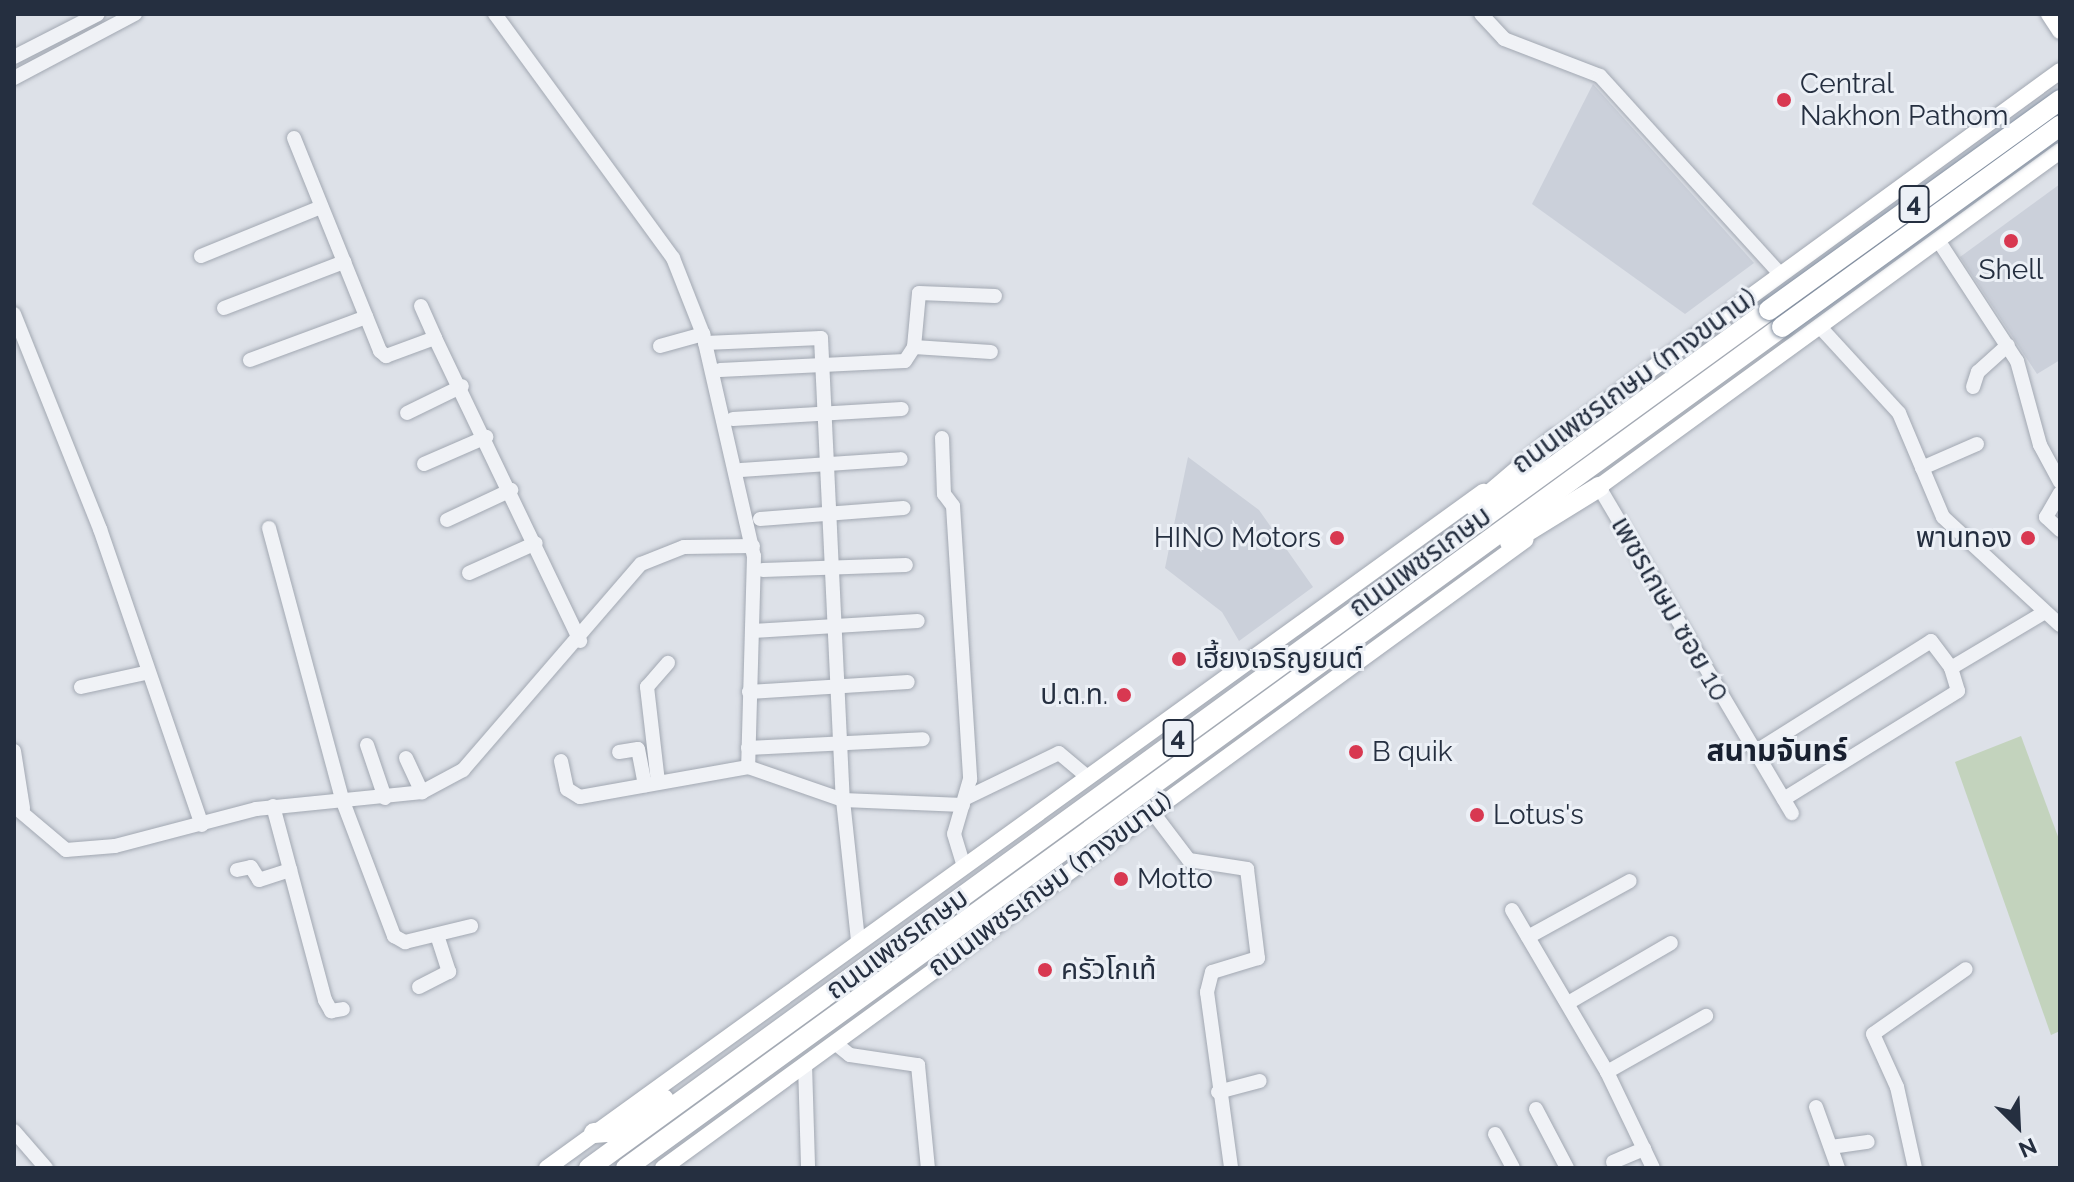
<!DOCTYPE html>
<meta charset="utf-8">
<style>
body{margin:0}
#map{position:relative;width:2074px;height:1182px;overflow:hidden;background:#dde1e8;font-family:Raleway,"Noto Sans Thai",sans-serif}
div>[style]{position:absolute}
.built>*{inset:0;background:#cbd0da}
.green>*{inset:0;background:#c3d3bd}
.roads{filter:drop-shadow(0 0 2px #a2a8b2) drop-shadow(0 0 2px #a2a8b2)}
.minor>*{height:14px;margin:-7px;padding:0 7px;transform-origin:7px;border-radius:7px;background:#f0f2f6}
.major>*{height:16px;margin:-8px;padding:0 8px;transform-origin:8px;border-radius:8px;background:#fff}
.highway>*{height:20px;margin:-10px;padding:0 10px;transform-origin:10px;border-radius:10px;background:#fff}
.bridges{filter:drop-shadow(0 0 2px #838fa0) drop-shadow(0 0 2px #838fa0)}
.highway-bridge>*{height:20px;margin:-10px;padding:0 10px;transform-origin:10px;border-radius:10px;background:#fff}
.dots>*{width:22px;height:22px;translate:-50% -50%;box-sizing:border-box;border:4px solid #ecf0f6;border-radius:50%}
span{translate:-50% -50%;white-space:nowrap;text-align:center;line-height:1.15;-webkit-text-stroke:6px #ecf0f6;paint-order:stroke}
.shield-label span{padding:2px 6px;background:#ecf0f6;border:2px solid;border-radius:6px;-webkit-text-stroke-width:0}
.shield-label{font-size:26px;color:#252f40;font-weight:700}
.poi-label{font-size:28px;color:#252f40}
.left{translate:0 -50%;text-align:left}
.right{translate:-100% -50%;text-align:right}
.street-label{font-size:28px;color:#252f40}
.neighbourhood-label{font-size:30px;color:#182030;font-weight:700}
.frame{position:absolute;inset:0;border:16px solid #252f40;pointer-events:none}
.north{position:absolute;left:1978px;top:1086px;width:80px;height:80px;-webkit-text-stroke:6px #ecf0f6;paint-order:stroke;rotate:156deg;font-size:22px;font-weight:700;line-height:32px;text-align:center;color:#252f40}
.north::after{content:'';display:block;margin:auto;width:28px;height:36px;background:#252f40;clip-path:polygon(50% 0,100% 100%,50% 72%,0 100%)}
</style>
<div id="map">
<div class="built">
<i style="clip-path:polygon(1593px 84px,1754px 263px,1685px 314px,1532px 204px)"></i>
<i style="clip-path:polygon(2060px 184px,2060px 360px,2037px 374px,1960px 257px)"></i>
<i style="clip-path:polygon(1188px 457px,1259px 510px,1313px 587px,1239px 641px,1222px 612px,1165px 568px)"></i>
</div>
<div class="green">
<i style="clip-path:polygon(2021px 736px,2060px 842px,2060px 1031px,2051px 1035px,1955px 762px)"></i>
</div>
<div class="roads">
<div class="minor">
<i style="left:495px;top:14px;width:302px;rotate:53.9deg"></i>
<i style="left:673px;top:258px;width:82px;rotate:68.5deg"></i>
<i style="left:703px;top:334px;width:228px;rotate:77.1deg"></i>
<i style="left:754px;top:556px;width:211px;rotate:91.6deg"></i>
<i style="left:748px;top:767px;width:101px;rotate:19.2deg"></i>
<i style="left:843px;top:800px;width:120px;rotate:2.4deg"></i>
<i style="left:1481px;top:14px;width:34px;rotate:47deg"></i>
<i style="left:1504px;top:39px;width:103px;rotate:21.1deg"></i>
<i style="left:1600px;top:76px;width:268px;rotate:47.7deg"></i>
<i style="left:14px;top:57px;width:94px;rotate:-27.1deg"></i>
<i style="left:14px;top:78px;width:137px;rotate:-27.9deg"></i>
<i style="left:294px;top:138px;width:230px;rotate:68deg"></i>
<i style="left:380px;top:351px;width:8px;rotate:40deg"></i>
<i style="left:386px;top:356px;width:52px;rotate:-20.2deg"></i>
<i style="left:435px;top:338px;width:336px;rotate:64.4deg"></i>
<i style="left:1938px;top:240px;width:145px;rotate:56.9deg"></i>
<i style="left:2017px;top:361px;width:87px;rotate:74.7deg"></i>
<i style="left:2040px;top:445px;width:42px;rotate:61.6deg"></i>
<i style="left:201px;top:256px;width:130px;rotate:-22.2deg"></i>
<i style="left:421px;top:306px;width:35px;rotate:66deg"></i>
<i style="left:224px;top:308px;width:129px;rotate:-21deg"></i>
<i style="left:14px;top:314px;width:232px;rotate:68.2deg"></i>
<i style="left:100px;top:529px;width:313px;rotate:71deg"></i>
<i style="left:1819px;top:326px;width:118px;rotate:47.4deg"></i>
<i style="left:1899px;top:413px;width:113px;rotate:67.1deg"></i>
<i style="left:1943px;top:517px;width:159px;rotate:42.7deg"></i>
<i style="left:705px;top:343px;width:116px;rotate:-2.5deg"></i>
<i style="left:821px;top:338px;width:463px;rotate:87.3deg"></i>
<i style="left:843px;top:800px;width:142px;rotate:83.9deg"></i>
<i style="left:660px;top:346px;width:45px;rotate:-15.6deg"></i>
<i style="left:914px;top:347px;width:77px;rotate:3.7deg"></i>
<i style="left:250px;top:360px;width:124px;rotate:-20.3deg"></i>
<i style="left:720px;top:370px;width:185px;rotate:-2.8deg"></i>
<i style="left:905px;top:361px;width:17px;rotate:-57deg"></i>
<i style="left:914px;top:347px;width:54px;rotate:-84.7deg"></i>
<i style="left:919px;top:293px;width:76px;rotate:2.3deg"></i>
<i style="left:1973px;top:387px;width:16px;rotate:-72deg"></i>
<i style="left:1978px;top:372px;width:40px;rotate:-42deg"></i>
<i style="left:407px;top:413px;width:61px;rotate:-26.1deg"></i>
<i style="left:733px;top:419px;width:169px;rotate:-3.4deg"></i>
<i style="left:942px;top:438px;width:56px;rotate:88deg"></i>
<i style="left:944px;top:494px;width:15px;rotate:53deg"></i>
<i style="left:953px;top:506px;width:274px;rotate:86.4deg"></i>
<i style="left:970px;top:779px;width:57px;rotate:106.2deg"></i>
<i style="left:954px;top:834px;width:34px;rotate:73deg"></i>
<i style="left:424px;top:464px;width:68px;rotate:-23.5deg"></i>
<i style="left:1922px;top:468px;width:60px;rotate:-23.6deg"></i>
<i style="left:741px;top:470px;width:160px;rotate:-3.9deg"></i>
<i style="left:1599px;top:487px;width:379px;rotate:59.4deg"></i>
<i style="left:2060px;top:493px;width:28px;rotate:120deg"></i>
<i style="left:2046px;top:517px;width:19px;rotate:43deg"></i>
<i style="left:760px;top:519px;width:144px;rotate:-4.4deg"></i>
<i style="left:447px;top:520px;width:71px;rotate:-25.1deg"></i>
<i style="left:269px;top:528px;width:281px;rotate:74.9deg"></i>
<i style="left:342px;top:799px;width:147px;rotate:69.2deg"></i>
<i style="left:394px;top:936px;width:13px;rotate:29deg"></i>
<i style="left:405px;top:942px;width:68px;rotate:-13.6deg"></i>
<i style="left:763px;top:570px;width:143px;rotate:-2deg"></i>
<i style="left:469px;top:573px;width:73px;rotate:-24.1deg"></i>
<i style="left:753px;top:631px;width:165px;rotate:-3.5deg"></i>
<i style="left:1951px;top:668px;width:109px;rotate:-30.8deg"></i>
<i style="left:81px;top:687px;width:66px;rotate:-12.3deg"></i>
<i style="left:749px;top:692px;width:159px;rotate:-3.6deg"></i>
<i style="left:367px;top:745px;width:56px;rotate:71.2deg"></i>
<i style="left:748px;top:748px;width:175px;rotate:-2.9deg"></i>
<i style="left:14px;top:751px;width:58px;rotate:81deg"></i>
<i style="left:619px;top:752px;width:19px;rotate:-9deg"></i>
<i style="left:638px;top:749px;width:37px;rotate:79deg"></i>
<i style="left:1755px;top:752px;width:208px;rotate:-32.2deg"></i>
<i style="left:1931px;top:641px;width:34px;rotate:53deg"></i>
<i style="left:1951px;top:668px;width:24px;rotate:73deg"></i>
<i style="left:1958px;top:691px;width:205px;rotate:148.2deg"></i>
<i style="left:406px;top:758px;width:38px;rotate:65deg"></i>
<i style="left:561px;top:761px;width:29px;rotate:78deg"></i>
<i style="left:567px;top:789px;width:15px;rotate:32deg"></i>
<i style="left:580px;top:797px;width:171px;rotate:-10.1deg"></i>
<i style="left:658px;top:782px;width:96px;rotate:-96.6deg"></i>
<i style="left:647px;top:687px;width:32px;rotate:-49deg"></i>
<i style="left:966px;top:798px;width:103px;rotate:-25.8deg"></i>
<i style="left:1059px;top:753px;width:35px;rotate:40deg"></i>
<i style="left:14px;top:806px;width:68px;rotate:40.2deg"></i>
<i style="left:66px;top:850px;width:49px;rotate:-4.7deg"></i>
<i style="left:115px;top:846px;width:146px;rotate:-14.7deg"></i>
<i style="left:256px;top:809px;width:167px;rotate:-5.8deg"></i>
<i style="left:422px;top:792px;width:47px;rotate:-28.2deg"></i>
<i style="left:463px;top:770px;width:272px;rotate:-49.2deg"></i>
<i style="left:641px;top:564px;width:46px;rotate:-21.6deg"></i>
<i style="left:684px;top:547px;width:69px;rotate:-0.8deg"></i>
<i style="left:273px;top:806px;width:201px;rotate:75deg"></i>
<i style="left:325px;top:1000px;width:13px;rotate:61deg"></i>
<i style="left:331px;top:1011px;width:12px;rotate:-9deg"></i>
<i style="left:1151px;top:810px;width:63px;rotate:52.8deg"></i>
<i style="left:1189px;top:860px;width:59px;rotate:8.8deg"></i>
<i style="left:1247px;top:869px;width:90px;rotate:83deg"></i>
<i style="left:1258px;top:958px;width:48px;rotate:163.1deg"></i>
<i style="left:1212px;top:972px;width:21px;rotate:104deg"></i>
<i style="left:1207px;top:992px;width:178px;rotate:82.2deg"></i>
<i style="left:237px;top:870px;width:14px;rotate:-12deg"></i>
<i style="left:251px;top:867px;width:15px;rotate:58deg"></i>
<i style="left:259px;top:880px;width:33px;rotate:-18deg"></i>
<i style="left:1512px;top:910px;width:188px;rotate:59.6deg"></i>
<i style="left:1607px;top:1072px;width:106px;rotate:64.4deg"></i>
<i style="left:1528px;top:937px;width:116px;rotate:-28.8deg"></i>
<i style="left:419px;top:987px;width:34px;rotate:-27deg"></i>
<i style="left:449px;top:972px;width:39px;rotate:-108deg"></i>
<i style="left:1568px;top:1003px;width:119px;rotate:-30.2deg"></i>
<i style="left:835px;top:1043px;width:19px;rotate:39deg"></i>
<i style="left:850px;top:1055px;width:69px;rotate:8.4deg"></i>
<i style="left:918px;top:1065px;width:103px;rotate:84.5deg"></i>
<i style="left:805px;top:1064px;width:104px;rotate:88.3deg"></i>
<i style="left:1607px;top:1072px;width:114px;rotate:-29.5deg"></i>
<i style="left:1218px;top:1092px;width:43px;rotate:-14.7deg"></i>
<i style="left:1816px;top:1107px;width:65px;rotate:70.2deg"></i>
<i style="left:1536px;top:1109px;width:67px;rotate:62.3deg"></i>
<i style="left:14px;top:1131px;width:49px;rotate:49.1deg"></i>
<i style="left:1495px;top:1134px;width:38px;rotate:62deg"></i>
<i style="left:1831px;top:1147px;width:37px;rotate:-8deg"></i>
<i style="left:1613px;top:1162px;width:34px;rotate:-23deg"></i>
<i style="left:1915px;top:1168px;width:83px;rotate:-102.5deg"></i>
<i style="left:1897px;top:1087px;width:58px;rotate:-114.4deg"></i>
<i style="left:1873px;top:1034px;width:113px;rotate:-35deg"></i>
</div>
<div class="major">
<i style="left:2049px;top:14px;width:20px;rotate:57deg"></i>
<i style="left:1547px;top:445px;width:635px;rotate:-36.09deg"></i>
<i style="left:1589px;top:494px;width:583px;rotate:-36.06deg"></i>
<i style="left:547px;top:1168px;width:1155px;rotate:-35.84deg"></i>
<i style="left:663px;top:1168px;width:1067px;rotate:-36.07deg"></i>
</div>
<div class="highway">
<i style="left:1475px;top:507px;width:106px;rotate:-40.4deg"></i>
<i style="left:1510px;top:542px;width:105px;rotate:-31.7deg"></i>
<i style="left:594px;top:1133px;width:16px;rotate:-4deg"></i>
<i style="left:610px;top:1132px;width:63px;rotate:-31.4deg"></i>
<i style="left:589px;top:1168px;width:1459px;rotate:-36.02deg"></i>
<i style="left:626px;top:1168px;width:1430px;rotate:-36.04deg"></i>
</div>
</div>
<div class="bridges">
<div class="highway-bridge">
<i style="left:1769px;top:310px;width:359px;rotate:-35.8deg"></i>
<i style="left:1782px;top:327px;width:343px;rotate:-35.9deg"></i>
</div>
</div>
<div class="dots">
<i style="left:1784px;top:100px;background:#d83851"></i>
<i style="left:2011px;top:241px;background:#d83851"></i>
<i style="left:1337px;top:538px;background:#d83851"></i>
<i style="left:2028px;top:538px;background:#d83851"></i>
<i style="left:1179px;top:659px;background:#d83851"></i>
<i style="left:1124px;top:695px;background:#d83851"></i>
<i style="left:1356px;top:752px;background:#d83851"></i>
<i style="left:1477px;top:815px;background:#d83851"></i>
<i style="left:1121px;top:879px;background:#d83851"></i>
<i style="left:1045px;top:970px;background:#d83851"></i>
</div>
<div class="shield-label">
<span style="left:1914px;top:204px">4</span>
<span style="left:1178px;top:738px">4</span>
</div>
<div class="poi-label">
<span class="left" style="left:1800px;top:100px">Central<br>Nakhon Pathom</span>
<span style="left:2011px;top:270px">Shell</span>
<span class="right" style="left:1321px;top:538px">HINO Motors</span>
<span class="right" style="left:2012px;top:538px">พานทอง</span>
<span class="left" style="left:1195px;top:659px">เฮี้ยงเจริญยนต์</span>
<span class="right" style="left:1108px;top:695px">ป.ต.ท.</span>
<span class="left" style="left:1372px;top:752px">B quik</span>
<span class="left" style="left:1493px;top:815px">Lotus's</span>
<span class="left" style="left:1137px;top:879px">Motto</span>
<span class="left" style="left:1061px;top:970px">ครัวโกเท้</span>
</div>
<div class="street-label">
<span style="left:1634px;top:381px;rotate:-36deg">ถนนเพชรเกษม (ทางขนาน)</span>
<span style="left:1420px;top:562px;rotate:-36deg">ถนนเพชรเกษม</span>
<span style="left:1670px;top:609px;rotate:60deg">เพชรเกษม ซอย 10</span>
<span style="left:1050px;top:884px;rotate:-36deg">ถนนเพชรเกษม (ทางขนาน)</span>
<span style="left:897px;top:944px;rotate:-36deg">ถนนเพชรเกษม</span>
</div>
<div class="neighbourhood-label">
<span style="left:1777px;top:751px">สนามจันทร์</span>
</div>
<div class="frame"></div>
<div class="north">N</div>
</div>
